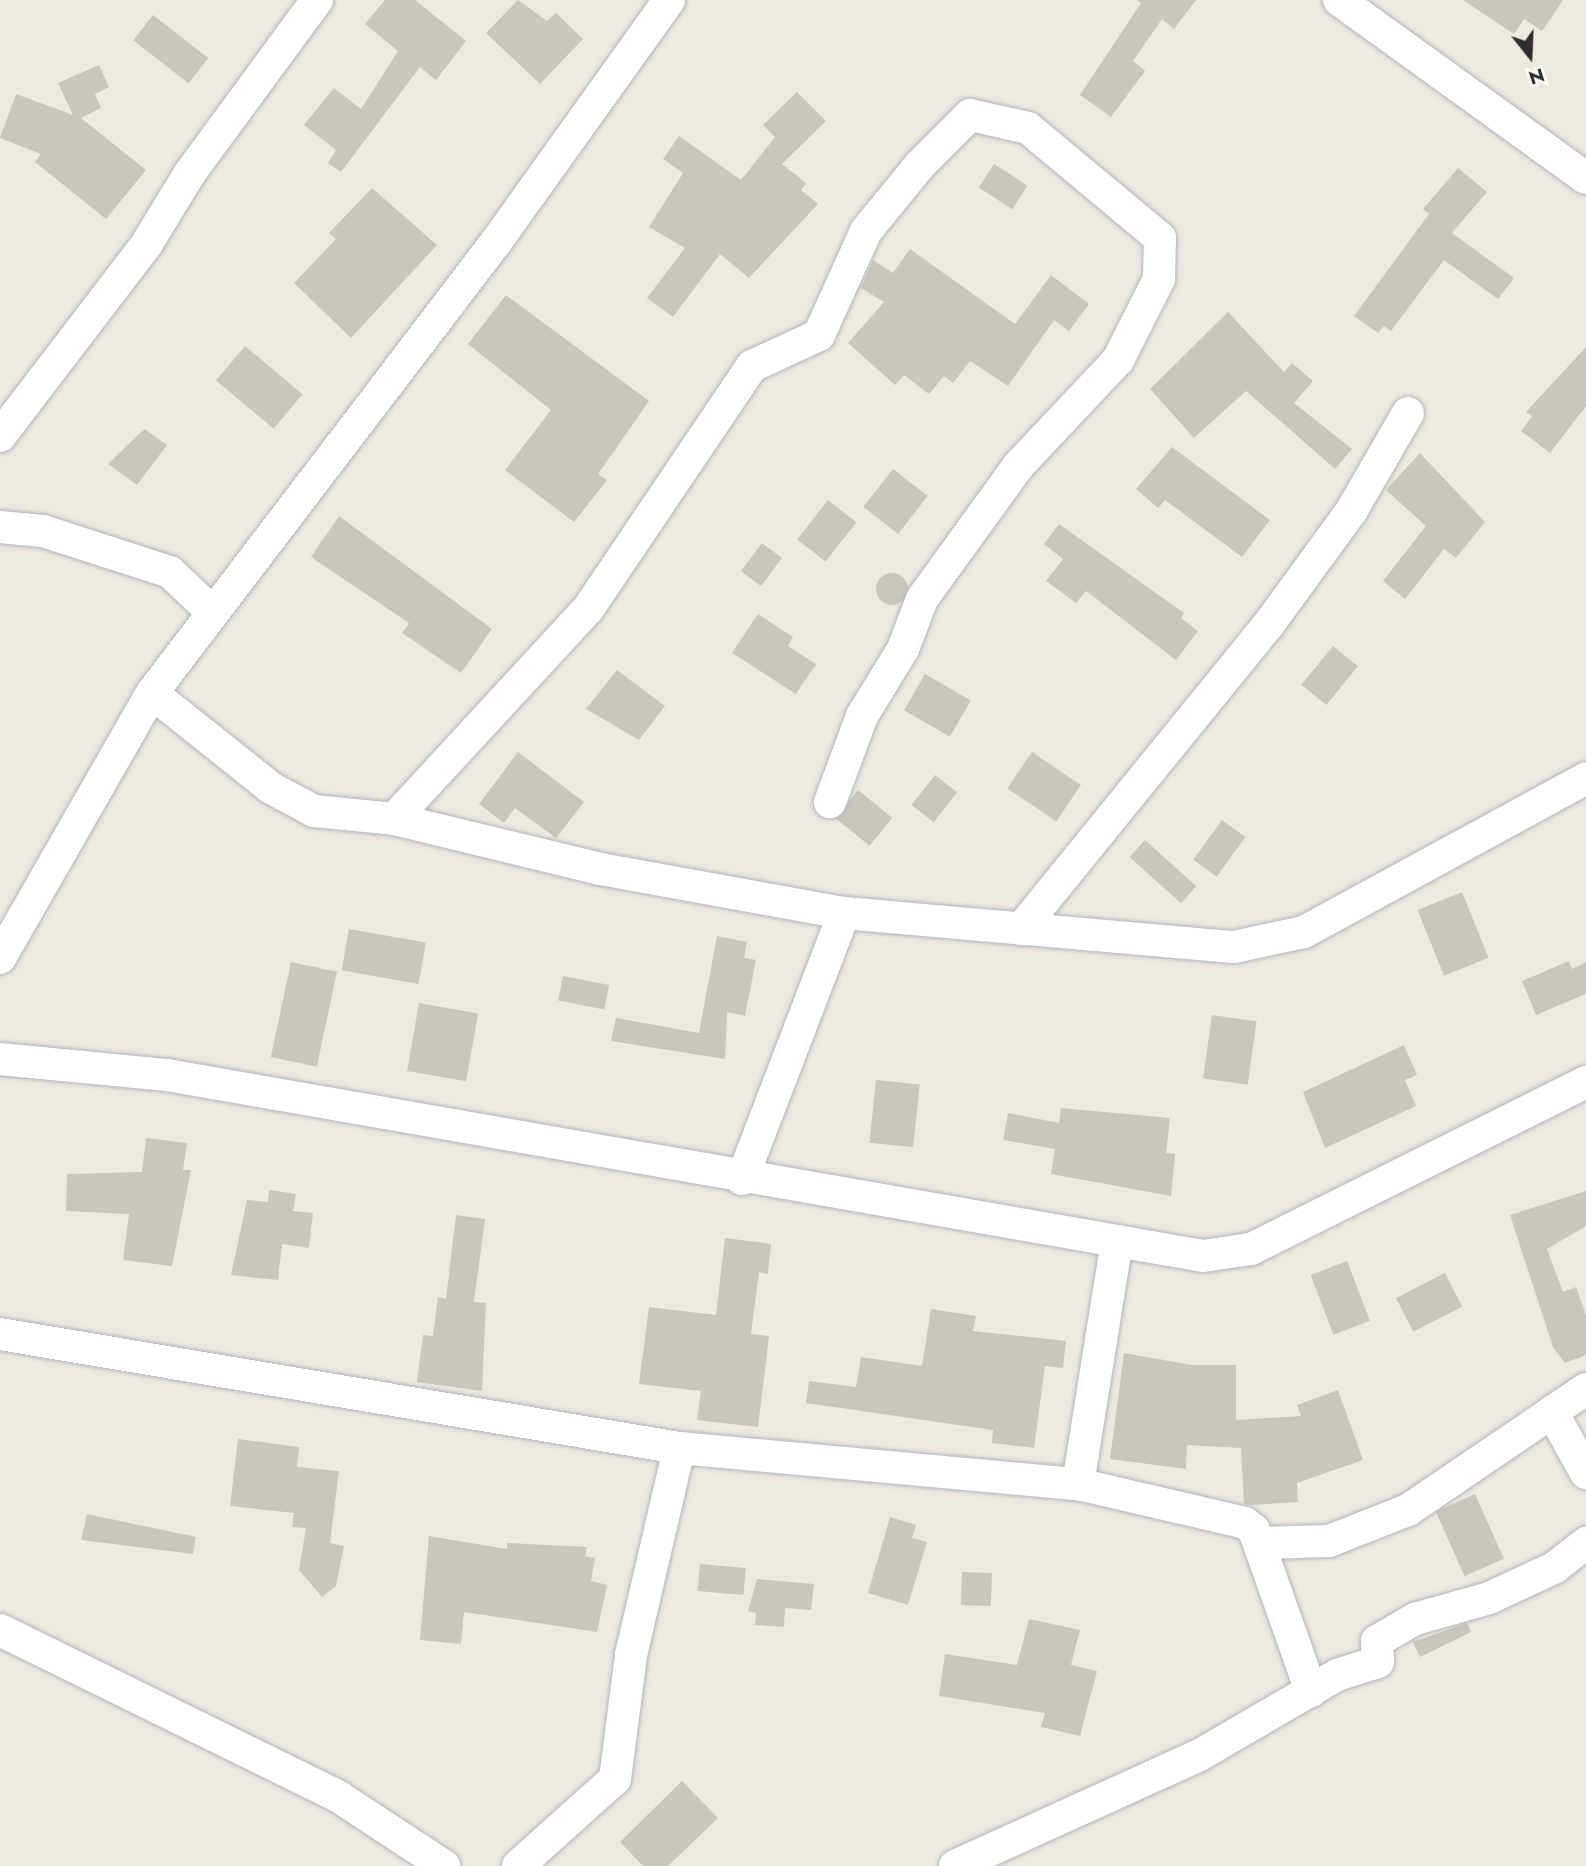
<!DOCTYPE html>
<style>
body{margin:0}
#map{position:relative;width:1586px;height:1866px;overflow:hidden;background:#eee9e0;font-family:Jost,sans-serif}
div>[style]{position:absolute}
.building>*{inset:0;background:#c9c6bf;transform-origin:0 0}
.round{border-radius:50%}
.roads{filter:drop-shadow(0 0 2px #b3b5bf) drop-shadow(0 0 2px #b3b5bf)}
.street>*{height:32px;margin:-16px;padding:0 16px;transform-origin:16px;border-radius:16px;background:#fff}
span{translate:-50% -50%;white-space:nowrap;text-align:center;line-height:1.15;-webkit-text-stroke:7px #fff;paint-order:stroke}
.north{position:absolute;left:1495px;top:21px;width:70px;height:70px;-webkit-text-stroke:5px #fff;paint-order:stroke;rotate:162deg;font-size:19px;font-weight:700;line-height:28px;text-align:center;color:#2d2d2d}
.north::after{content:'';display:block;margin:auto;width:24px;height:32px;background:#2d2d2d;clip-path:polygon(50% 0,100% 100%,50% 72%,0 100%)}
</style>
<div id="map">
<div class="building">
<i style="clip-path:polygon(385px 0,415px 0,466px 41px,436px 80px,420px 67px,341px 172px,328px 163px,336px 150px,304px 125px,334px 88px,361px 109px,398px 51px,365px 24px)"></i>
<i style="clip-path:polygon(518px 0,547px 21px,556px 13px,583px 39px,540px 84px,486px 33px)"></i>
<i style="clip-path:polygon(1137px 0,1196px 0,1174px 29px,1162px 19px,1133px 61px,1145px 71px,1111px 117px,1080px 95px,1141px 3px)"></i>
<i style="clip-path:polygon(1463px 0,1563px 0,1542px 31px,1524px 19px,1514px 34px)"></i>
<i style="left:153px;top:15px;width:70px;height:32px;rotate:38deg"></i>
<i style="clip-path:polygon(99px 65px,109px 87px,95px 94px,101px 108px,81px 118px,146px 170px,106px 219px,35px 162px,41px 154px,0 138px,16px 94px,73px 115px,58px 83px)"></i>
<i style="clip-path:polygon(797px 92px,826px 121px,782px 164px,806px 183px,801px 190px,818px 204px,749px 278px,720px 254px,673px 317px,647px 298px,685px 248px,649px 227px,683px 173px,663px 159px,679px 136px,741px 180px,775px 137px,763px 125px)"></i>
<i style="left:994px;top:164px;width:40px;height:28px;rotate:33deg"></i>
<i style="clip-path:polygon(1458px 168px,1487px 192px,1452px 233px,1514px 278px,1498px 299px,1444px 260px,1391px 331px,1384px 326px,1378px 333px,1354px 316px,1429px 214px,1423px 209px)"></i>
<i style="clip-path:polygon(372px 188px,437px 245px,351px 338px,294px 283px,336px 239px,329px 233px)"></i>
<i style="clip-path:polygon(910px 249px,1015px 324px,1051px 275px,1089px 304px,1069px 331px,1054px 320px,1008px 386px,970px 361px,953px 383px,944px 376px,929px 394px,904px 375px,895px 385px,848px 343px,884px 302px,861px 288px,873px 260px,893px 273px)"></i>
<i style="clip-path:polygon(506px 295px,649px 401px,598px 474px,607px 480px,574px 522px,505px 470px,551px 410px,468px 344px)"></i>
<i style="clip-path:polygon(1228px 312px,1284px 372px,1292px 363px,1313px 381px,1294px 403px,1352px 449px,1335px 469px,1246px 391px,1194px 438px,1150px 389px)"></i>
<i style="left:245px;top:346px;width:75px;height:45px;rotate:40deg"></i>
<i style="clip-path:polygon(1586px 347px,1586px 406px,1550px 453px,1521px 431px,1532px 416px,1526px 412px)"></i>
<i style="clip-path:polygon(144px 429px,167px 445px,137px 485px,108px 464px)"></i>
<i style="clip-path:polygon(1172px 447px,1270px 520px,1242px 557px,1165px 500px,1158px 508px,1136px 489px)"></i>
<i style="clip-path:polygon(1420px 453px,1485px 522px,1456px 558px,1444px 549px,1405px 599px,1383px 581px,1426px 526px,1386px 490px)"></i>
<i style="left:893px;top:469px;width:44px;height:48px;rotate:38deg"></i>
<i style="left:828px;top:500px;width:36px;height:50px;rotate:38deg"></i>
<i style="clip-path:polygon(339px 516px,492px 629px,461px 673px,402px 633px,409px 623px,311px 557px)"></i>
<i style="clip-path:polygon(1059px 524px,1184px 613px,1181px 618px,1198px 631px,1176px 660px,1086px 591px,1076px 603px,1046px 581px,1063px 559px,1044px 544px)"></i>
<i style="left:762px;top:543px;width:25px;height:35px;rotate:37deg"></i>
<i class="round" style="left:876px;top:573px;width:32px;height:32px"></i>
<i style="clip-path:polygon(758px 614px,793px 637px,788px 646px,816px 664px,796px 694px,732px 653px)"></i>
<i style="left:1333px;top:646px;width:32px;height:50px;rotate:39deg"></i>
<i style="clip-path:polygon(617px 670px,665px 706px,639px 740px,586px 709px)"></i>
<i style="left:925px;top:674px;width:53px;height:42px;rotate:30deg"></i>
<i style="clip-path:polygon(518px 752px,584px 802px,556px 838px,515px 808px,504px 823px,479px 804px)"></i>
<i style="left:1032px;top:752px;width:59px;height:44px;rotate:34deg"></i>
<i style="left:935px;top:775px;width:28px;height:38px;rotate:38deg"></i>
<i style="left:858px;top:790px;width:44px;height:36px;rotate:39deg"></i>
<i style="left:1222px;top:820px;width:29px;height:49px;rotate:36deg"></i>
<i style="left:1145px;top:840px;width:69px;height:23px;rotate:42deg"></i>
<i style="left:1462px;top:892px;width:71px;height:48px;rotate:68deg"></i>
<i style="left:349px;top:929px;width:78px;height:42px;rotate:10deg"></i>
<i style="clip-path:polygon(717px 936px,747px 942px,744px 958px,756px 960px,745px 1016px,727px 1012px,725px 1059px,611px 1041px,616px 1018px,699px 1033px)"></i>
<i style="clip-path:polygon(1569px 961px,1572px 969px,1586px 962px,1586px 994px,1536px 1015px,1522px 981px)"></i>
<i style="left:291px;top:962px;width:47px;height:97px;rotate:12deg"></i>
<i style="left:563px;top:976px;width:47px;height:25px;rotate:11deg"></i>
<i style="left:419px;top:1003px;width:60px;height:69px;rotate:10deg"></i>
<i style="left:1212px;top:1015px;width:45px;height:64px;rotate:8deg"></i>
<i style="clip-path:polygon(1404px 1045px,1417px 1075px,1405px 1080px,1416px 1106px,1325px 1148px,1303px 1092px)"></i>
<i style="left:876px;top:1080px;width:44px;height:63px;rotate:6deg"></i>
<i style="clip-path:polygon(1061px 1108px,1170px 1118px,1166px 1153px,1175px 1154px,1171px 1196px,1051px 1174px,1055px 1149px,1003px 1140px,1008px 1113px,1059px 1123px)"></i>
<i style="clip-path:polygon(146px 1138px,187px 1143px,183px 1170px,191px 1170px,172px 1266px,123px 1260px,129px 1214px,66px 1211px,67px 1174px,142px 1172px)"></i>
<i style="clip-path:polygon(269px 1190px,296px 1194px,293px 1211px,313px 1213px,309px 1248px,282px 1244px,278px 1280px,231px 1275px,247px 1200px,268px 1202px)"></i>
<i style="clip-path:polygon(1586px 1191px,1586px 1226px,1547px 1249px,1563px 1292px,1576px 1287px,1586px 1315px,1586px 1355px,1565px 1363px,1553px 1347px,1510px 1215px)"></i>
<i style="clip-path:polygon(456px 1215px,485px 1219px,474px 1302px,486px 1303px,482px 1391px,417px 1382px,423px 1335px,433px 1336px,438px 1297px,446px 1299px)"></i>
<i style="clip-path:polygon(725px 1238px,771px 1244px,768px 1274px,759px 1272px,751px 1334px,769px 1336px,758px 1427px,697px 1420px,701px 1391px,639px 1384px,649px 1307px,716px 1315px)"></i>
<i style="left:1347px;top:1261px;width:64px;height:39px;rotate:69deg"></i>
<i style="left:1445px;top:1273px;width:38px;height:55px;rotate:63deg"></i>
<i style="clip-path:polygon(931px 1309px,976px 1316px,973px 1331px,1066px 1341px,1063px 1368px,1045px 1366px,1034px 1448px,992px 1443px,993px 1430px,806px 1403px,809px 1381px,856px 1387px,861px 1357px,922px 1366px)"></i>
<i style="clip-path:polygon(1124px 1353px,1192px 1365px,1236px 1365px,1236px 1420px,1301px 1416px,1297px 1405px,1338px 1390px,1363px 1460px,1297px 1483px,1298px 1502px,1250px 1505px,1244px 1504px,1241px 1448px,1187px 1445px,1186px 1469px,1110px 1459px)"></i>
<i style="clip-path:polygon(238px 1439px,299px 1447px,297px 1467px,339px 1471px,330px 1543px,344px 1546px,336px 1586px,322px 1597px,299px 1570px,306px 1528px,292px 1527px,294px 1513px,230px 1506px)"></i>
<i style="left:1475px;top:1494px;width:71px;height:43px;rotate:66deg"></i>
<i style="clip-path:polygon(87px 1514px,196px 1537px,193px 1554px,81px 1540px)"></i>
<i style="clip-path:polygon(890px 1517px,916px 1525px,912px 1538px,927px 1542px,908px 1605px,868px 1593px)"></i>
<i style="clip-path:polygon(429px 1536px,507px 1549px,507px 1543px,587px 1547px,585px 1556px,595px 1558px,591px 1581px,607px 1585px,597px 1632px,464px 1612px,461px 1644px,420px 1640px)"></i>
<i style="left:700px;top:1564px;width:46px;height:27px;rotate:5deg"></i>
<i style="left:962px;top:1572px;width:30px;height:33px;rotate:2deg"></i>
<i style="clip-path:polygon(757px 1579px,814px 1584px,811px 1610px,785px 1608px,784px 1627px,755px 1625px,756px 1613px,748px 1611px)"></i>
<i style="clip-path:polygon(1029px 1619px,1080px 1630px,1071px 1665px,1097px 1671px,1080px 1736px,1041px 1727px,1045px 1713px,939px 1696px,945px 1654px,1017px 1665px)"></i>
<i style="clip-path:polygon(1467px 1623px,1471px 1632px,1420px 1657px,1413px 1642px)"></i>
<i style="clip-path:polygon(682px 1781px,718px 1818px,668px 1866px,643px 1866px,620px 1842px)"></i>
</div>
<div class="roads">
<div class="street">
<i style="left:1339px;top:0;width:304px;rotate:35.8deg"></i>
<i style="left:0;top:436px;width:240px;rotate:-52.6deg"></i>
<i style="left:146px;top:245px;width:84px;rotate:-58.6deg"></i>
<i style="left:190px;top:173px;width:215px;rotate:-53.7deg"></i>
<i style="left:0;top:527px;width:43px;rotate:5.3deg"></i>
<i style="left:43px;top:531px;width:133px;rotate:17.9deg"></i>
<i style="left:170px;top:572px;width:55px;rotate:43.5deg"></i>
<i style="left:152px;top:693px;width:152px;rotate:38.6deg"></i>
<i style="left:271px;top:788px;width:49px;rotate:28.1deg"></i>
<i style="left:314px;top:811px;width:80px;rotate:5.7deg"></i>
<i style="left:394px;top:819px;width:213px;rotate:13.6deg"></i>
<i style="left:601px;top:869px;width:247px;rotate:10.3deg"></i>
<i style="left:844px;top:913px;width:391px;rotate:5deg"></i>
<i style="left:1234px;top:947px;width:72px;rotate:-12.1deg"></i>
<i style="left:1304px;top:932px;width:321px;rotate:-28.6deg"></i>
<i style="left:394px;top:819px;width:286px;rotate:-47.3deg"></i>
<i style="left:588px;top:609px;width:293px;rotate:-56deg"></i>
<i style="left:752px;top:366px;width:74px;rotate:-24.8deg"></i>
<i style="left:819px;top:335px;width:114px;rotate:-65.7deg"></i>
<i style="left:866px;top:231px;width:85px;rotate:-50.7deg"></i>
<i style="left:920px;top:165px;width:71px;rotate:-45deg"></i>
<i style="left:970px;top:115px;width:59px;rotate:12.6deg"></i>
<i style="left:1028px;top:128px;width:172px;rotate:39.8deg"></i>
<i style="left:1160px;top:238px;width:41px;rotate:91.4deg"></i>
<i style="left:1159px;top:279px;width:91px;rotate:116.8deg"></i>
<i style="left:1118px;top:360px;width:144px;rotate:133.3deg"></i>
<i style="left:1019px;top:465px;width:165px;rotate:125.9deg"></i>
<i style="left:922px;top:599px;width:53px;rotate:110.8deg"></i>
<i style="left:903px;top:649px;width:79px;rotate:121.5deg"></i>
<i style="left:862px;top:716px;width:92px;rotate:110.4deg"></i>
<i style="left:1021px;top:929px;width:393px;rotate:-50.9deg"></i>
<i style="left:1269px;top:624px;width:141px;rotate:-53.9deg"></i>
<i style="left:1352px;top:510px;width:112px;rotate:-60deg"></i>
<i style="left:0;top:958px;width:305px;rotate:-60.2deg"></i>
<i style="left:152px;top:693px;width:567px;rotate:-52.67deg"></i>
<i style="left:496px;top:242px;width:297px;rotate:-54.4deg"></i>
<i style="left:0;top:1059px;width:168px;rotate:5.5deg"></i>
<i style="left:167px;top:1075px;width:1052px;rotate:9.91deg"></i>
<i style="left:1203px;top:1256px;width:49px;rotate:-8.3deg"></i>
<i style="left:1251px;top:1249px;width:374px;rotate:-26.5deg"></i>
<i style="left:742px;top:1179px;width:285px;rotate:-69deg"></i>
<i style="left:0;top:1334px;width:689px;rotate:9.53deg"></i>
<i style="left:679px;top:1448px;width:401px;rotate:5.2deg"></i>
<i style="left:1078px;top:1484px;width:246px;rotate:-80.9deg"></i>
<i style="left:1586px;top:1389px;width:41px;rotate:145.9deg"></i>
<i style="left:1552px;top:1412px;width:70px;rotate:60.9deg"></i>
<i style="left:1078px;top:1484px;width:171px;rotate:13.1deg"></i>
<i style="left:1245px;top:1523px;width:11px;rotate:38deg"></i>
<i style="left:1254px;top:1530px;width:171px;rotate:70.5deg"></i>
<i style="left:1259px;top:1543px;width:70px;rotate:-1.6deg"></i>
<i style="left:1329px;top:1541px;width:85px;rotate:-21.4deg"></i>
<i style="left:1408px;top:1510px;width:174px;rotate:-34.2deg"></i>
<i style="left:0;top:1630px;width:378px;rotate:26.2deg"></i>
<i style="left:339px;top:1797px;width:126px;rotate:33.3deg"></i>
<i style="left:518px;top:1866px;width:130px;rotate:-41.9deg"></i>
<i style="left:615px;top:1779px;width:125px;rotate:-82.6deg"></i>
<i style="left:631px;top:1655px;width:212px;rotate:-76.9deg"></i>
<i style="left:955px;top:1866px;width:267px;rotate:-24.4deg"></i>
<i style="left:1198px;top:1756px;width:161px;rotate:-30.2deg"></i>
<i style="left:1337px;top:1675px;width:43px;rotate:-17.6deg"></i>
<i style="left:1378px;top:1662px;width:21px;rotate:-93deg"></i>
<i style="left:1377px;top:1641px;width:44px;rotate:-30.1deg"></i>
<i style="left:1415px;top:1619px;width:77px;rotate:-15.8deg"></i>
<i style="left:1489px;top:1598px;width:72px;rotate:-24.8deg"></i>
<i style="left:1554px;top:1568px;width:41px;rotate:-38deg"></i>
</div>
</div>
<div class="north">N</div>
</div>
